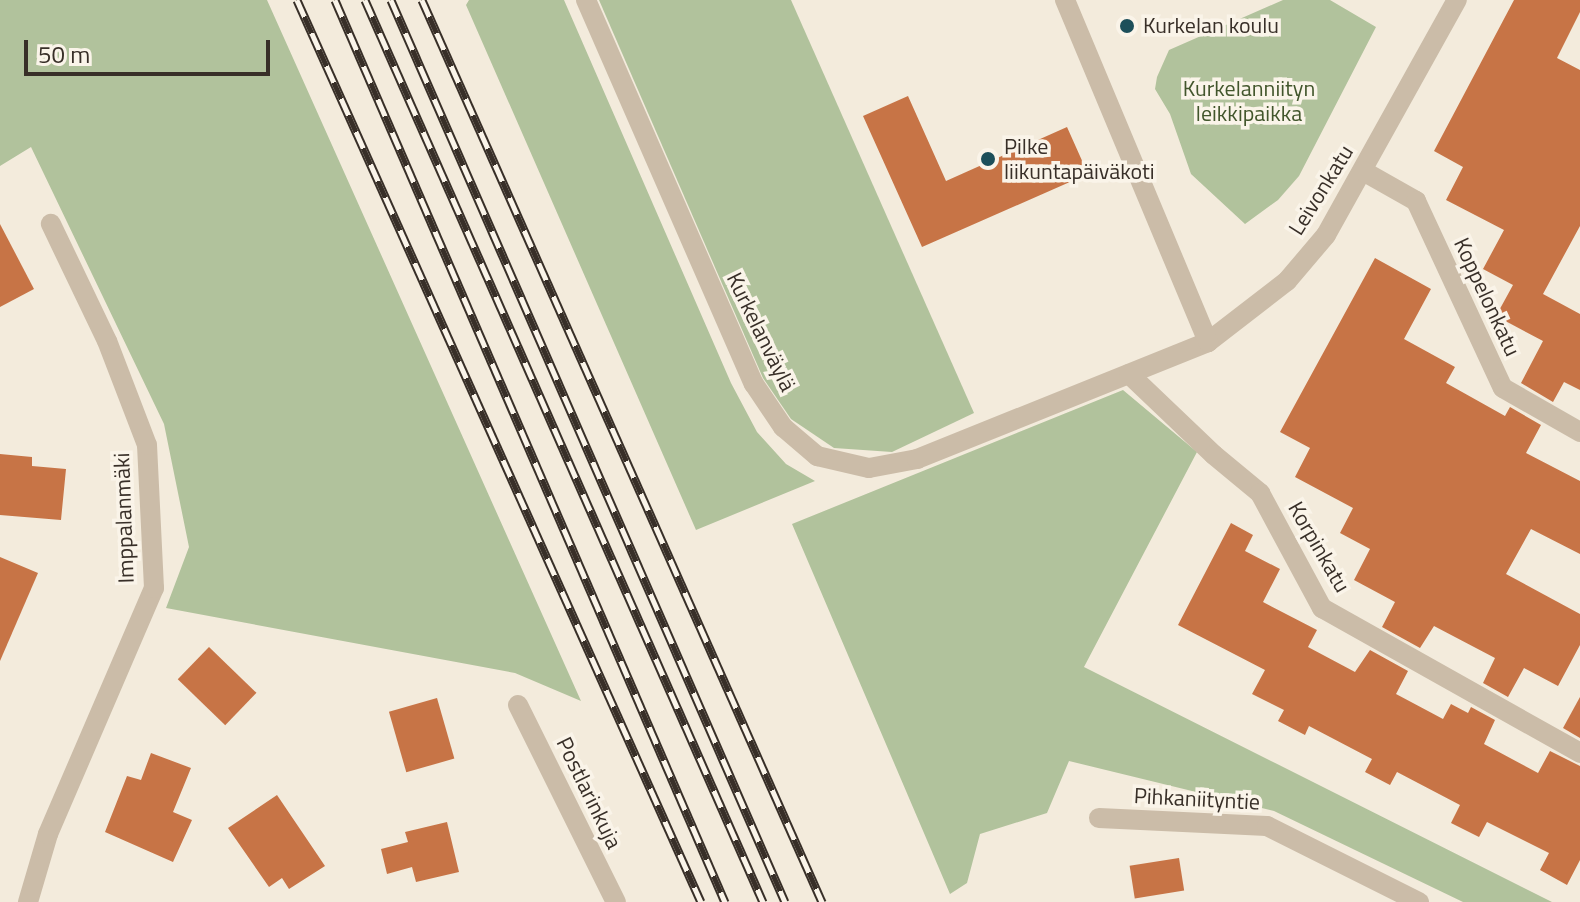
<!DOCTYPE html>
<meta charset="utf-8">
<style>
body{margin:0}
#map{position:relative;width:1580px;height:902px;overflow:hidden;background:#f3ebdc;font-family:"Titillium Web",sans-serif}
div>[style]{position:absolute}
.green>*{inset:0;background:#b1c29c}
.building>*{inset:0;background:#c77446;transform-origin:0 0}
.street>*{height:20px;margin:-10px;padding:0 10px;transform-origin:10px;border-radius:10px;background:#cbbca8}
.rail>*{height:9px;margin-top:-4.5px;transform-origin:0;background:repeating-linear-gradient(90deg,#faf4e9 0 18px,#382f28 0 36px);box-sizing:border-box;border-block:2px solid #382f28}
.dots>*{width:22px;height:22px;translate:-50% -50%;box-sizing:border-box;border:4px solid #faf4e9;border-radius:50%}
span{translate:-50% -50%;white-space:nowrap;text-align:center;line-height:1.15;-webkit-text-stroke:7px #faf4e9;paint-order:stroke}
.poi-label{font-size:22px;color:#382f28}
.left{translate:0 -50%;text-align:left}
.park-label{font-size:22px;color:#42562c}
.street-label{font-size:22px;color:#382f28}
.scale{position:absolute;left:24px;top:40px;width:246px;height:36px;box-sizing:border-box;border:4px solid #382f28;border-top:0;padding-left:10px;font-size:24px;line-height:28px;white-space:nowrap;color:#382f28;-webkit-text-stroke:6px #faf4e9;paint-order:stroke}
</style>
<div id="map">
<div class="green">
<i style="clip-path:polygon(0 0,267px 0,581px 701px,515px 673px,166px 608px,189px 547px,164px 424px,31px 147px,0 166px)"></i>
<i style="clip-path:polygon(469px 0,564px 0,731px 383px,757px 432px,786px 464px,815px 481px,696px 530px,466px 5px)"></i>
<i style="clip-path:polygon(599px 0,791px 0,974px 413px,892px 452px,834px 448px,791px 419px,763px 378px)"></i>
<i style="clip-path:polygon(1283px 0,1330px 0,1376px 27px,1299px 176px,1278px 200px,1245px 224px,1191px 174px,1170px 114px,1155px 89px,1157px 77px,1169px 50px)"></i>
<i style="clip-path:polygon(1123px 390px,1197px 452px,1084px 667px,1552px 902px,1463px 902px,1274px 811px,1069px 761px,1047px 813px,980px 834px,967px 883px,950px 894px,792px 524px)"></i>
</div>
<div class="building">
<i style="clip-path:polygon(1514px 0,1580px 0,1580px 12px,1557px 58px,1580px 70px,1580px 226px,1543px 294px,1580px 314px,1580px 390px,1564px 382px,1553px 402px,1521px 383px,1543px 341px,1496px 316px,1513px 285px,1483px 269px,1504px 230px,1446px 200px,1463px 167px,1434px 151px)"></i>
<i style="clip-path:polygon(908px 96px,946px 181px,1067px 127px,1088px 174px,922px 247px,863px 116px)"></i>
<i style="clip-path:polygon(0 224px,34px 289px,0 307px)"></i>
<i style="clip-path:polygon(1375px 258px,1431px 289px,1404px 339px,1455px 367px,1446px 383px,1505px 416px,1510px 407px,1541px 425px,1526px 453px,1580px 481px,1580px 554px,1531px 529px,1506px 574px,1580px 614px,1580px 645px,1558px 686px,1524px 668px,1508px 697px,1483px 683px,1495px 658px,1434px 626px,1420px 648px,1382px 627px,1395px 602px,1354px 580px,1370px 549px,1340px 533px,1353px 508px,1295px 477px,1310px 448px,1280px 432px)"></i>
<i style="clip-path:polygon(0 454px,32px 457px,32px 466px,66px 469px,61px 520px,0 515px)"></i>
<i style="clip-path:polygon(1231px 523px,1253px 535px,1245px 551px,1280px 569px,1263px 602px,1317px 630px,1308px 647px,1355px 672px,1370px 650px,1408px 671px,1396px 694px,1443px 719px,1451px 704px,1468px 713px,1471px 707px,1495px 720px,1484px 744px,1538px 773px,1550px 751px,1580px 766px,1580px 860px,1567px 885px,1540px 870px,1549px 853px,1487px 822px,1479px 837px,1451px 823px,1460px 805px,1397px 772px,1390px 785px,1365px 772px,1372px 759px,1309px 726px,1305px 735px,1278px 721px,1284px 710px,1252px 694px,1265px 670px,1178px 625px)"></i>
<i style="clip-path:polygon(0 557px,38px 573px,0 661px)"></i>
<i style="left:209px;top:647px;width:66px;height:45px;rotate:44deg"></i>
<i style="clip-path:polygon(1580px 697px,1580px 738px,1563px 728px)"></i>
<i style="left:437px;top:698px;width:63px;height:50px;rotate:74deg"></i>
<i style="clip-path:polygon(151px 753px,191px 768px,173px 812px,192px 820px,173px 862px,105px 832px,127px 776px,141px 780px)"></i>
<i style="clip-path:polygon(277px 795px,325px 866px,289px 889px,282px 878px,269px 887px,228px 828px)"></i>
<i style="clip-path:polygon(447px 822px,459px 872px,416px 882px,412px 867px,387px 874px,381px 849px,408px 842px,405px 832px)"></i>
<i style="left:1179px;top:858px;width:33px;height:50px;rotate:81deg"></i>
</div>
<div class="street">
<i style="left:586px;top:0;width:419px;rotate:66.4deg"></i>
<i style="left:754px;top:384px;width:52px;rotate:56deg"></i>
<i style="left:783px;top:427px;width:45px;rotate:40.5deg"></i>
<i style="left:817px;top:456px;width:53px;rotate:13deg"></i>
<i style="left:869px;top:468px;width:49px;rotate:-10.6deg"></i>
<i style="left:917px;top:459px;width:314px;rotate:-21.9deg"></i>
<i style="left:1208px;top:342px;width:100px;rotate:-37.7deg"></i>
<i style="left:1287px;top:281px;width:60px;rotate:-49.7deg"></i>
<i style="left:1326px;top:235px;width:269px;rotate:-60.9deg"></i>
<i style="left:1065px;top:0;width:371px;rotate:67.3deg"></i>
<i style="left:1363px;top:171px;width:61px;rotate:29.5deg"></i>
<i style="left:1416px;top:201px;width:206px;rotate:65.1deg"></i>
<i style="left:1503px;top:388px;width:89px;rotate:29.7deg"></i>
<i style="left:1129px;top:374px;width:117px;rotate:43.6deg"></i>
<i style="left:1214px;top:455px;width:60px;rotate:39.6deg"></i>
<i style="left:1260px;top:493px;width:131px;rotate:61.7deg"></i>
<i style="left:1322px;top:608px;width:296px;rotate:29.3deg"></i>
<i style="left:518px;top:705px;width:220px;rotate:63.6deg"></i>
<i style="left:1099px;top:818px;width:168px;rotate:2.7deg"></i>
<i style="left:1267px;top:826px;width:170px;rotate:26.6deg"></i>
<i style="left:28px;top:902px;width:71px;rotate:-73.6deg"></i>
<i style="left:48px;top:834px;width:268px;rotate:-66.7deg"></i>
<i style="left:154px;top:588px;width:143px;rotate:-92.8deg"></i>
<i style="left:147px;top:445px;width:111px;rotate:-111deg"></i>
<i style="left:107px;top:341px;width:130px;rotate:-115.6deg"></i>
</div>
<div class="rail">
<i style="left:297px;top:0;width:988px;rotate:65.87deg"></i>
<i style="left:335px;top:0;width:983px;rotate:66.62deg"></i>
<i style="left:365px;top:0;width:986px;rotate:66.19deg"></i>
<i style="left:391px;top:0;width:984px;rotate:66.4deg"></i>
<i style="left:422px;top:0;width:987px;rotate:66.08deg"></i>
</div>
<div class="dots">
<i style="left:1127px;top:26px;background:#1d4f5a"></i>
<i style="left:988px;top:159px;background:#1d4f5a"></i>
</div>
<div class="poi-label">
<span class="left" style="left:1143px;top:26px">Kurkelan koulu</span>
<span class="left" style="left:1004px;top:159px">Pilke<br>liikuntapäiväkoti</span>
</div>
<div class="park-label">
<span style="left:1249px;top:101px">Kurkelanniityn<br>leikkipaikka</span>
</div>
<div class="street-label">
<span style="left:1321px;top:190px;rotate:-58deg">Leivonkatu</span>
<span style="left:1487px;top:297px;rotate:65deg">Koppelonkatu</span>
<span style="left:761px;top:332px;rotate:64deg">Kurkelanväylä</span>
<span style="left:124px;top:518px;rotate:-92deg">Imppalanmäki</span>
<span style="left:1319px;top:547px;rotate:60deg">Korpinkatu</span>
<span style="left:589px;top:793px;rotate:64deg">Postlarinkuja</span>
<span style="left:1197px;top:799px;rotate:3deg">Pihkaniityntie</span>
</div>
<div class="scale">50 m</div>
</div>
